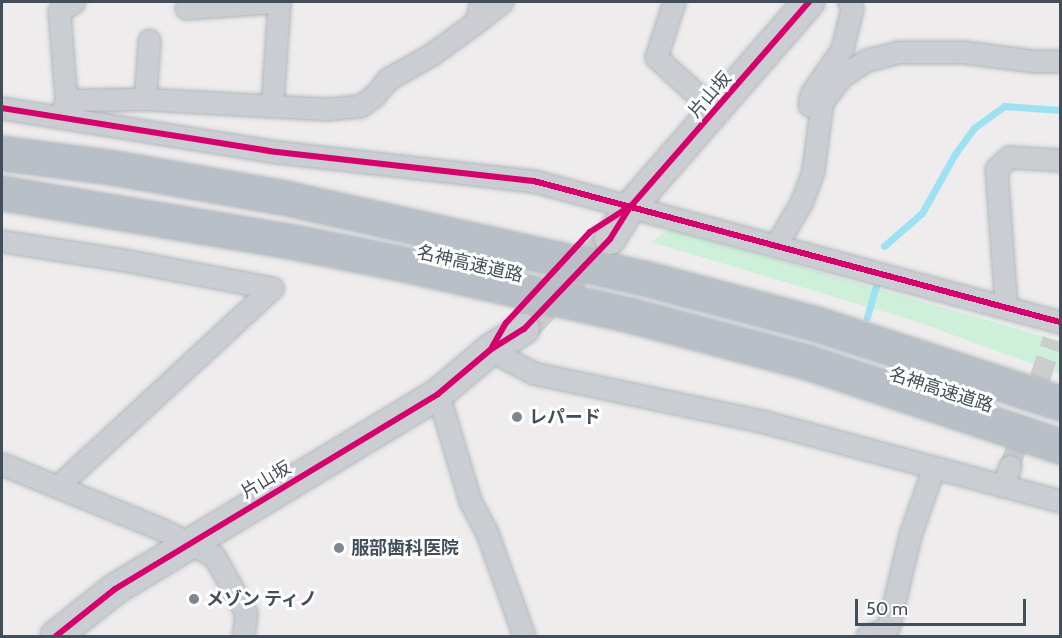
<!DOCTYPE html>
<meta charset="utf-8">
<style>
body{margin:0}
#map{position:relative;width:1062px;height:638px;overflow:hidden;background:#eeecec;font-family:Cabin,"Noto Sans JP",sans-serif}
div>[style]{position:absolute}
.green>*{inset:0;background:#cef0da}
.stream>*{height:7px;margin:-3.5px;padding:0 3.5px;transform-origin:3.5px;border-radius:3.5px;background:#9ee1f2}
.street-tunnel>*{height:21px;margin-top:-10.5px;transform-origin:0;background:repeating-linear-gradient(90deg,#cccdcf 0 21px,transparent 0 31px)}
.secondary-tunnel>*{height:30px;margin-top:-15px;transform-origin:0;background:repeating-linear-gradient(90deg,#cccdcf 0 30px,transparent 0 45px)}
.roads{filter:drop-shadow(0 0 2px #b0b6bd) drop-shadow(0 0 2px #b0b6bd)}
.street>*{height:21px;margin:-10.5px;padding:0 10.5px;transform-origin:10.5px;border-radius:10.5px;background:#cacdd1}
.secondary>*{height:30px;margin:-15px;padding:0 15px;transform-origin:15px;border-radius:15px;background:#cacdd2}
.highway>*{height:33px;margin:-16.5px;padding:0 16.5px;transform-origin:16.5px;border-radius:16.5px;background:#b9bfc6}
.cycleway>*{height:6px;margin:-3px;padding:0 3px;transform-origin:3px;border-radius:3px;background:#d6006c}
.dots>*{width:16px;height:16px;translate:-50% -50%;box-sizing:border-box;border:3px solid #fff;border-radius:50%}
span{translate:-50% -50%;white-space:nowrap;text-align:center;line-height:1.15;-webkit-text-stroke:6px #fff;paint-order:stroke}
.street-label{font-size:18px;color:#424f5b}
.poi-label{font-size:18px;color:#424f5b;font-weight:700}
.left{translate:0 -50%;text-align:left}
.frame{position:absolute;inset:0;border:3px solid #424f5b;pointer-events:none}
.scale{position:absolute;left:855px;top:599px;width:171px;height:27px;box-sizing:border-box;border:3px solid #424f5b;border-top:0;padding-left:8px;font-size:18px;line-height:21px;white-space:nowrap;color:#424f5b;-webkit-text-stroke:4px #fff;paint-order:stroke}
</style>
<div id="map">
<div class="green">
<i style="clip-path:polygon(669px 229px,1060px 341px,1060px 374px,915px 321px,651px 242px)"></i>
</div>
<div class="stream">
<i style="left:884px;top:246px;width:50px;rotate:-41deg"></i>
<i style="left:922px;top:213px;width:68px;rotate:-60.8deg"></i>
<i style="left:955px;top:154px;width:32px;rotate:-54deg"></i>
<i style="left:974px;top:128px;width:37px;rotate:-36deg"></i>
<i style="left:1004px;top:106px;width:56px;rotate:4.1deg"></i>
<i style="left:867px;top:317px;width:35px;rotate:-74deg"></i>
</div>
<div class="street-tunnel">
<i style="left:1010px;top:466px;width:134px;rotate:-71.3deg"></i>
</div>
<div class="secondary-tunnel">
<i style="left:524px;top:329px;width:124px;rotate:-46.3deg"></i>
</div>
<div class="roads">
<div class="street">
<i style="left:674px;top:2px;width:58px;rotate:108.1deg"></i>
<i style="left:656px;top:57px;width:81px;rotate:42.5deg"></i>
<i style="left:186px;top:8px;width:88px;rotate:-3.9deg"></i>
<i style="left:476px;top:22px;width:33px;rotate:-38deg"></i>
<i style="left:145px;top:99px;width:59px;rotate:-86.1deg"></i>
<i style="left:66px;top:100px;width:89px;rotate:-94.5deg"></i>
<i style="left:59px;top:11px;width:17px;rotate:-31deg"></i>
<i style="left:272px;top:105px;width:103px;rotate:-86.1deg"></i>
<i style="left:809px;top:105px;width:11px;rotate:-80deg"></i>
<i style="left:811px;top:94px;width:55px;rotate:-55.4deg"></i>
<i style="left:842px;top:49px;width:42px;rotate:-76.3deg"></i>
<i style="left:852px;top:8px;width:7px;rotate:-117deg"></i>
<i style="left:2px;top:108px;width:270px;rotate:9.1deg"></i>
<i style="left:269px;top:151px;width:267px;rotate:6.5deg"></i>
<i style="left:534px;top:181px;width:545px;rotate:15.01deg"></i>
<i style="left:60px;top:116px;width:17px;rotate:-69deg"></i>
<i style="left:66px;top:100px;width:79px;rotate:-0.7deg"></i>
<i style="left:145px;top:99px;width:181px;rotate:3.2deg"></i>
<i style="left:326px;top:109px;width:34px;rotate:-5deg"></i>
<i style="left:360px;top:106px;width:17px;rotate:-36deg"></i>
<i style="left:374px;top:96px;width:22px;rotate:-51deg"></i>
<i style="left:388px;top:79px;width:51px;rotate:-29.6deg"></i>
<i style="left:432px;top:54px;width:54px;rotate:-36deg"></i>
<i style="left:476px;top:22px;width:21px;rotate:-76deg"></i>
<i style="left:2px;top:241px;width:129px;rotate:8.9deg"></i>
<i style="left:129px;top:261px;width:146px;rotate:10.7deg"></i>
<i style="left:272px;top:288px;width:290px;rotate:137.2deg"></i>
<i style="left:776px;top:245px;width:51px;rotate:-59.4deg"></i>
<i style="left:802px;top:201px;width:33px;rotate:-70deg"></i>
<i style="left:813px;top:170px;width:69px;rotate:-82.5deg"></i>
<i style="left:822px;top:102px;width:31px;rotate:-53deg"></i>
<i style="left:841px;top:77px;width:16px;rotate:-35deg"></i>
<i style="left:854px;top:68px;width:15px;rotate:-32deg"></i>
<i style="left:867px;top:60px;width:32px;rotate:-14deg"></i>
<i style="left:898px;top:52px;width:65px"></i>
<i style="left:963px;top:52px;width:71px;rotate:7.3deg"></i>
<i style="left:1033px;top:61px;width:27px"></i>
<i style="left:1006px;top:307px;width:138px;rotate:-94.1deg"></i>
<i style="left:996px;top:169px;width:18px;rotate:-43deg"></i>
<i style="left:1009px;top:157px;width:51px;rotate:3.4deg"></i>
<i style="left:490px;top:350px;width:49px;rotate:28.1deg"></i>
<i style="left:533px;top:373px;width:237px;rotate:11.9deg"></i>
<i style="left:765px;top:422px;width:305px;rotate:15deg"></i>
<i style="left:438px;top:394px;width:112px;rotate:73.3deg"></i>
<i style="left:470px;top:501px;width:36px;rotate:62deg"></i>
<i style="left:487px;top:533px;width:109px;rotate:70.2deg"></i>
<i style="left:2px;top:464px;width:174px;rotate:22.3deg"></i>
<i style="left:163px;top:530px;width:57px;rotate:27deg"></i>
<i style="left:214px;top:556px;width:65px;rotate:60.7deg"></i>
<i style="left:246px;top:613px;width:23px;rotate:97deg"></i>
<i style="left:1003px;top:486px;width:21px;rotate:-71deg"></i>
<i style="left:867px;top:636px;width:22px;rotate:-21deg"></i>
<i style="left:888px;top:628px;width:96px;rotate:-76.7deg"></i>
<i style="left:910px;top:535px;width:72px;rotate:-70.6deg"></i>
</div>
<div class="secondary">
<i style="left:610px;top:239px;width:39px;rotate:-58deg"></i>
<i style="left:631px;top:206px;width:271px;rotate:-48.9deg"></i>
<i style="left:56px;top:636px;width:75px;rotate:-38.5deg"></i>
<i style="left:115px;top:589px;width:377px;rotate:-31.1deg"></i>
<i style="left:438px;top:394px;width:68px;rotate:-40.2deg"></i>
<i style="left:490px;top:350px;width:40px;rotate:-32deg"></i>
</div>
<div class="highway">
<i style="left:2px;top:153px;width:109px;rotate:7.4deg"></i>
<i style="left:110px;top:167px;width:179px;rotate:10deg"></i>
<i style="left:286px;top:198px;width:367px;rotate:12.6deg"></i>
<i style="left:644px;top:278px;width:179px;rotate:14.9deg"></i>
<i style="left:817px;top:324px;width:256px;rotate:18deg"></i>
<i style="left:2px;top:193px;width:286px;rotate:9.5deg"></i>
<i style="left:284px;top:240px;width:112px;rotate:11.3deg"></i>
<i style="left:394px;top:262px;width:245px;rotate:12.7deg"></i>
<i style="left:633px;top:316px;width:180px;rotate:14.8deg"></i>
<i style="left:807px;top:362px;width:267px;rotate:18.4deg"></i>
</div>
</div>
<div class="cycleway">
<i style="left:2px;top:108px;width:270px;rotate:9.1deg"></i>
<i style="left:269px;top:151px;width:267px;rotate:6.5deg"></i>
<i style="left:534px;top:181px;width:545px;rotate:15.01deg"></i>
<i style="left:492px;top:347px;width:28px;rotate:-60deg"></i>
<i style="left:506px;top:323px;width:124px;rotate:-47.3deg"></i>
<i style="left:590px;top:232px;width:43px;rotate:-32.6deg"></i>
<i style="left:56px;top:636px;width:75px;rotate:-38.5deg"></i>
<i style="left:115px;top:589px;width:377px;rotate:-31.1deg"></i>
<i style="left:438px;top:394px;width:68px;rotate:-40.2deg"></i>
<i style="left:490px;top:350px;width:40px;rotate:-32deg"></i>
<i style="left:524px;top:329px;width:124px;rotate:-46.3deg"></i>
<i style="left:610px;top:239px;width:39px;rotate:-58deg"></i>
<i style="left:631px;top:206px;width:271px;rotate:-48.9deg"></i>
</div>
<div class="dots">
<i style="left:517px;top:417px;background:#7e868e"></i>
<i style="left:339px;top:548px;background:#7e868e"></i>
<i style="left:194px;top:599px;background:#7e868e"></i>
</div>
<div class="street-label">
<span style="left:710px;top:95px;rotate:-49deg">片山坂</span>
<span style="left:470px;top:264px;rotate:13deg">名神高速道路</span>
<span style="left:941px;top:390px;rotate:18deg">名神高速道路</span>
<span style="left:266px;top:480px;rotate:-31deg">片山坂</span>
</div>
<div class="poi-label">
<span class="left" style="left:529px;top:417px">レパード</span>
<span class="left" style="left:351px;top:548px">服部歯科医院</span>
<span class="left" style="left:206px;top:599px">メゾン ティノ</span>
</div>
<div class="frame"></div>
<div class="scale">50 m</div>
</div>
